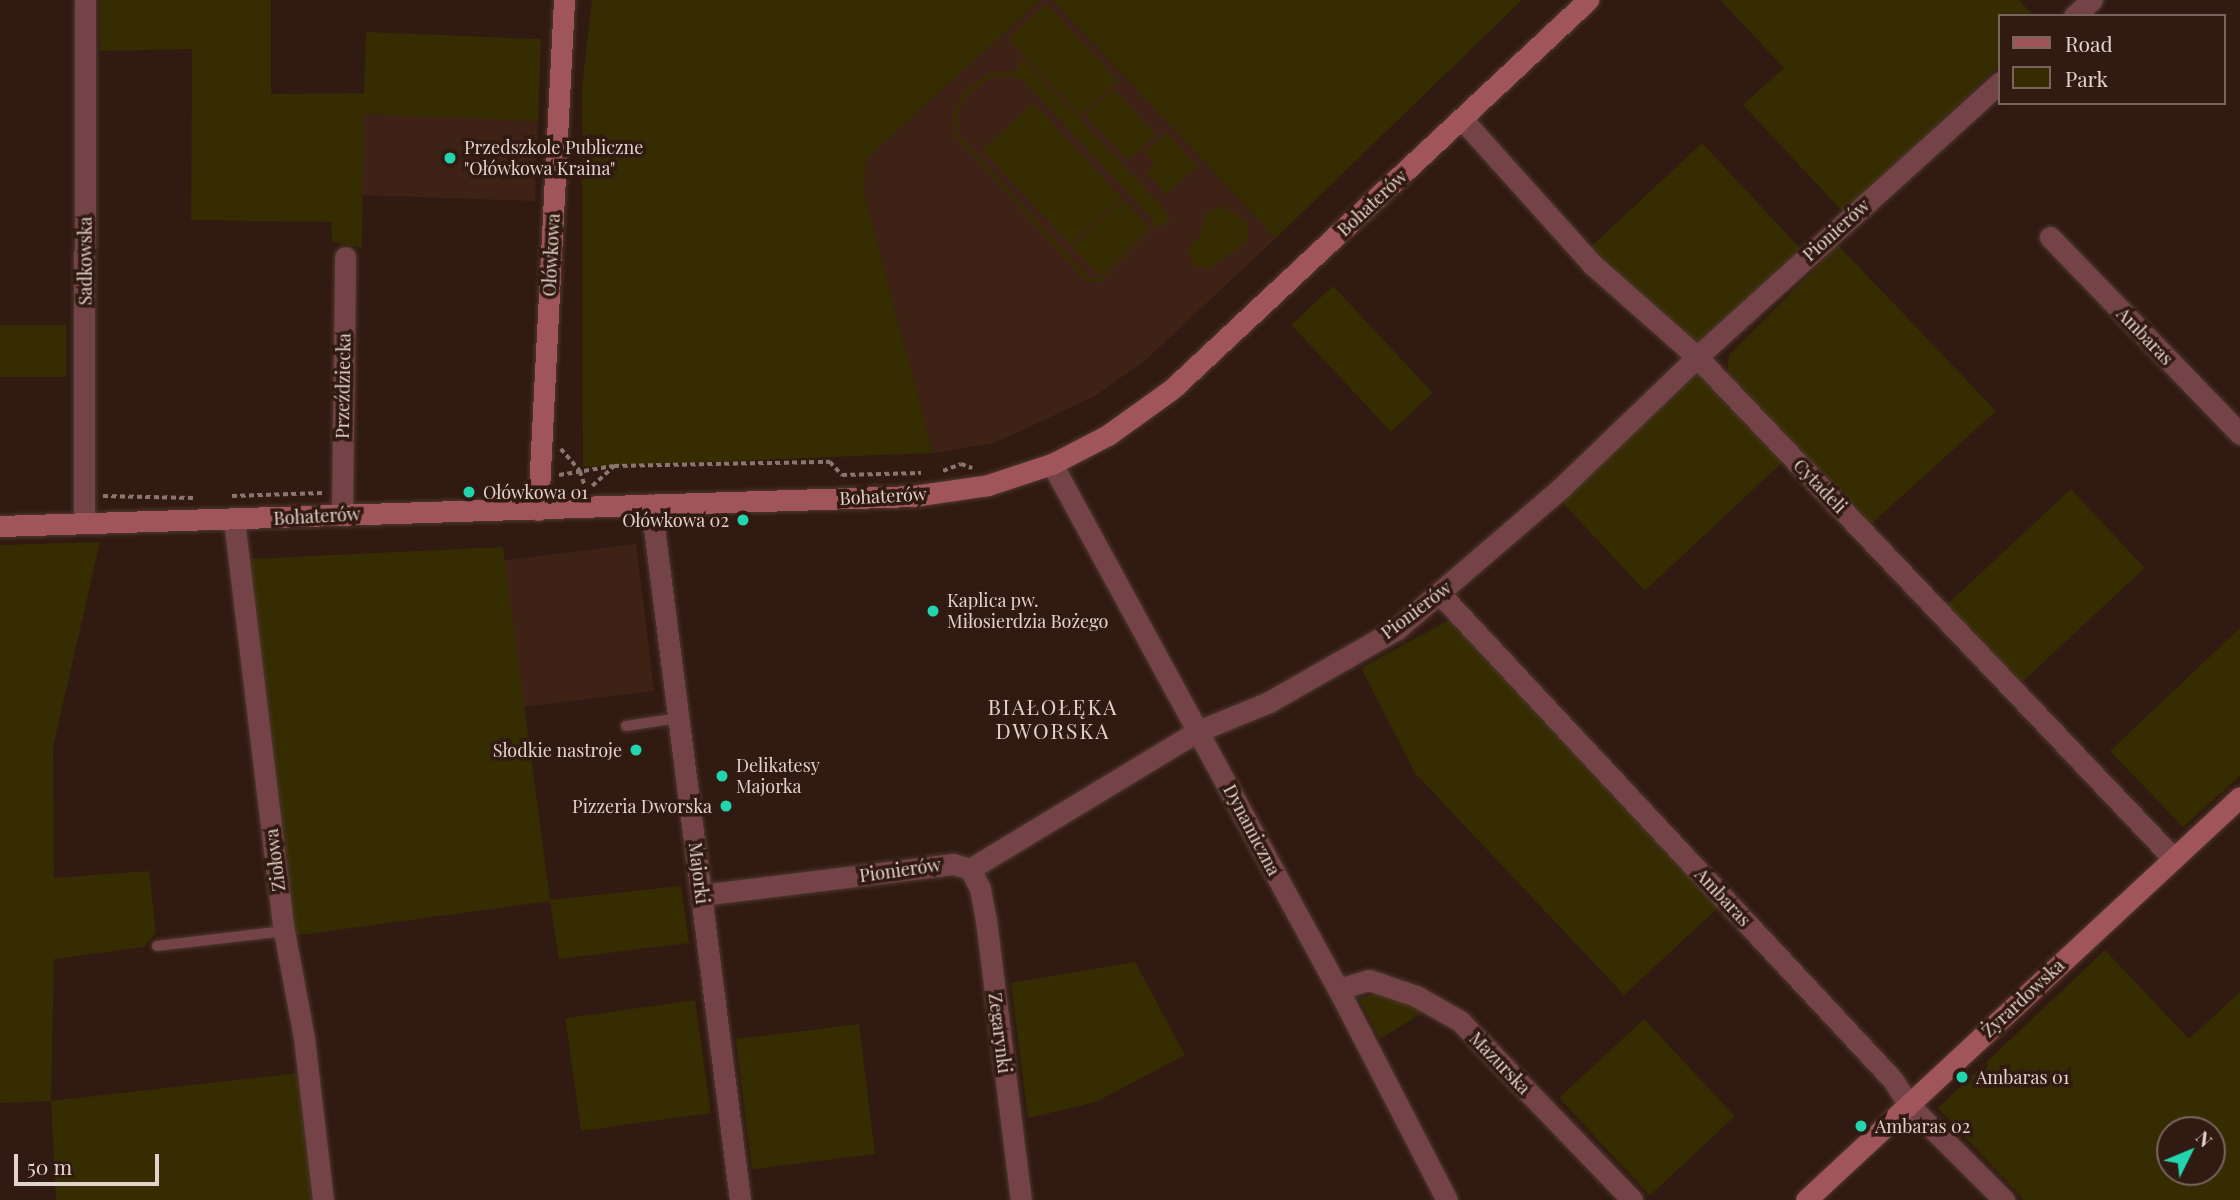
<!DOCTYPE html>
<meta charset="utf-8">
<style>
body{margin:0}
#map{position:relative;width:2240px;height:1200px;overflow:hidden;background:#311a11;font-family:"Playfair Display",serif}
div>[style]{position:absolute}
.built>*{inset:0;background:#3f2216;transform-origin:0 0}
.green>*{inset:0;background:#362c02;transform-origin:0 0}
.path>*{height:3.5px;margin-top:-1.75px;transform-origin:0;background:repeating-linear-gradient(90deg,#8a766f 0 5px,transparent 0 8.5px)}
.roads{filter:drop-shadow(0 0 2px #4d372f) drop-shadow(0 0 2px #4d372f)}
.lane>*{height:10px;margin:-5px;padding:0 5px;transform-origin:5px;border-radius:5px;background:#734347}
.street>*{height:21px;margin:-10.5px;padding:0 10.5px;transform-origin:10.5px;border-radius:10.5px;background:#734347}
.secondary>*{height:21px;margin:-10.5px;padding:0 10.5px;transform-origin:10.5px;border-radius:10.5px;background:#a0555b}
.dots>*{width:19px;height:19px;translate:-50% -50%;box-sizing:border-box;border:4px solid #311a11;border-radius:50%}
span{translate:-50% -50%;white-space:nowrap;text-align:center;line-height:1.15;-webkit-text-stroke:7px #311a11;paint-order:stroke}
.poi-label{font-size:18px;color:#e2d2cc}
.left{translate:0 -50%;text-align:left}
.right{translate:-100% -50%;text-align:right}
.street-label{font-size:18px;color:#e2d2cc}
.quarter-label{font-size:21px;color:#e2d2cc;letter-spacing:2px}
.legend{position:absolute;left:1998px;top:14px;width:228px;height:91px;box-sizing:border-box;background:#311a11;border:2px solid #78645c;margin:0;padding:9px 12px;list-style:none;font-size:21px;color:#e2d2cc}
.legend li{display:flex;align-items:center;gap:14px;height:35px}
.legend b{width:35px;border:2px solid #78645c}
.north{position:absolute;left:2156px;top:1116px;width:70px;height:70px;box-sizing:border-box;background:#311a11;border:2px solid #78645c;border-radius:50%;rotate:47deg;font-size:19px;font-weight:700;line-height:28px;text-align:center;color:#e2d2cc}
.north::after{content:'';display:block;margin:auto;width:24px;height:32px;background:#23d5af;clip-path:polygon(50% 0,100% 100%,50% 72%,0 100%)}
.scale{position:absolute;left:14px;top:1154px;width:145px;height:32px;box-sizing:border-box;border:4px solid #e2d2cc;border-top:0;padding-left:9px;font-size:21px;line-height:24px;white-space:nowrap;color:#e2d2cc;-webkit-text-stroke:5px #311a11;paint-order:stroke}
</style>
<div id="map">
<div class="built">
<i style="clip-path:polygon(1040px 0,1053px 0,1276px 238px,1147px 359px,1095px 396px,995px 443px,933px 453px,864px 193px,866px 159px)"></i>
<i style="left:363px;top:114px;width:175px;height:81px;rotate:2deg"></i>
<i style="left:636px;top:544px;width:148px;height:133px;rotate:83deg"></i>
</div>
<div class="green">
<i style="clip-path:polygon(99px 0,271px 0,271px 94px,364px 93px,366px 32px,541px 39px,538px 121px,363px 114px,362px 248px,332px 242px,331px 222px,191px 220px,192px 49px,100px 51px)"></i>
<i style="clip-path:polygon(592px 0,1040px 0,866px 159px,864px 193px,933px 453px,583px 467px,582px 87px)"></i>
<i style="clip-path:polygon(1053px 0,1522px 0,1276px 238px)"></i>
<i style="clip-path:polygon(1720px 0,2019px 0,2034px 16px,2000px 16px,2000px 65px,1844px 213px,1743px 105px,1784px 68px)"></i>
<i style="left:1046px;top:4px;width:105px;height:51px;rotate:47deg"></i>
<i style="clip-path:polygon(evenodd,1024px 59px,1171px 217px,1161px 227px,1157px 224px,1099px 282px,1085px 280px,955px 136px,953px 115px,962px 95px,989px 73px,1015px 72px,1024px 59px,1012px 75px,1024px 81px,1153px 219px,1152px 228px,1097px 279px,1088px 277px,958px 134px,956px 115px,965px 98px,988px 78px,1012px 75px)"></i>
<i style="left:1113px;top:89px;width:63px;height:38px;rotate:47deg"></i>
<i style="left:1033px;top:103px;width:129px;height:69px;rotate:47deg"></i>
<i style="clip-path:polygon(1167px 133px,1197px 167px,1166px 194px,1147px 172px,1155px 164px,1145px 153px)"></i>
<i style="left:1702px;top:143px;width:147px;height:156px;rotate:47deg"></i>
<i style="left:1122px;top:199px;width:39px;height:69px;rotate:46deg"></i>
<i style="clip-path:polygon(1222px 206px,1247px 222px,1248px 241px,1208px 269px,1195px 266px,1189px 253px,1191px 244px,1199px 238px,1207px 212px)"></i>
<i style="clip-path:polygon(1838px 245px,1996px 411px,1870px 525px,1727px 374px,1729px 355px)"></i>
<i style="left:1333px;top:286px;width:146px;height:57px;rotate:47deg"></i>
<i style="left:0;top:325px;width:66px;height:52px"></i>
<i style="left:1697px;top:371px;width:125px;height:188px;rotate:47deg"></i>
<i style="left:2071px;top:489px;width:108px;height:170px;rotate:47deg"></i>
<i style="clip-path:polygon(100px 542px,53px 747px,54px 878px,149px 871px,156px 933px,144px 947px,54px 959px,51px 1101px,298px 1073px,313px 1200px,56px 1200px,51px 1101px,0 1103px,0 545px)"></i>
<i style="clip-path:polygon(503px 547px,550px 900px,681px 886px,689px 943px,559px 959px,550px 901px,293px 936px,247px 559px)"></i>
<i style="clip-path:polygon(1451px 619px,1721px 905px,1624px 995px,1415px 773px,1361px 668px)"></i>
<i style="clip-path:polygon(2240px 628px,2240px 776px,2183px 827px,2110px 751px)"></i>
<i style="clip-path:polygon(evenodd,2105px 950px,2189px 1039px,2240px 992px,2240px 1200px,2024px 1200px,1938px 1108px,2105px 950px,2170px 1130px,2212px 1130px,2212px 1172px,2170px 1172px,2170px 1130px)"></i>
<i style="clip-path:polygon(1135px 962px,1185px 1055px,1096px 1102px,1028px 1118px,1011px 983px)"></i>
<i style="clip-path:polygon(1378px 993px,1427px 1010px,1380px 1039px,1359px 998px)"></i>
<i style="left:695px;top:1000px;width:114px;height:131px;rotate:82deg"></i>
<i style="left:1644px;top:1019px;width:133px;height:116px;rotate:47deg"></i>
<i style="left:859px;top:1024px;width:131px;height:124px;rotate:83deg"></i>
</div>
<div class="path">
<i style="left:561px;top:449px;width:29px;rotate:49deg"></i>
<i style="left:580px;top:471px;width:19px;rotate:72deg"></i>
<i style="left:943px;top:471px;width:19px;rotate:-21deg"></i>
<i style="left:961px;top:464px;width:12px;rotate:20deg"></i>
<i style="left:559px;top:475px;width:55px;rotate:-9.5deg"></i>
<i style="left:592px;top:486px;width:30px;rotate:-42deg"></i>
<i style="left:614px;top:466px;width:216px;rotate:-1.1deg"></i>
<i style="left:830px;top:462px;width:18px;rotate:47deg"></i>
<i style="left:842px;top:475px;width:79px;rotate:-1.5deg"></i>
<i style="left:103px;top:496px;width:90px;rotate:1.3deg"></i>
<i style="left:232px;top:496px;width:90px;rotate:-1.9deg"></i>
</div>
<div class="roads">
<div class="lane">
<i style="left:626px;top:726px;width:54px;rotate:-8.6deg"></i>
<i style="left:157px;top:946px;width:128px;rotate:-6.7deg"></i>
</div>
<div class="street">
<i style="left:2074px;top:16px;width:24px;rotate:-42deg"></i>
<i style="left:1462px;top:119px;width:195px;rotate:48.1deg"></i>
<i style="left:1592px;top:264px;width:140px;rotate:41.5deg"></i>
<i style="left:1697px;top:357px;width:692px;rotate:46.46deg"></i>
<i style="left:2050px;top:237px;width:274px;rotate:46deg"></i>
<i style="left:1052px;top:464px;width:598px;rotate:61.42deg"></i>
<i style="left:1338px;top:989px;width:237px;rotate:62.7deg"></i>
<i style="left:651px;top:504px;width:702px;rotate:82.71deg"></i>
<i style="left:342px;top:514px;width:257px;rotate:-89.3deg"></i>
<i style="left:234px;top:520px;width:414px;rotate:83.1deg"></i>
<i style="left:284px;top:931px;width:109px;rotate:79.4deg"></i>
<i style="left:304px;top:1038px;width:163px;rotate:83.3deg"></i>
<i style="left:84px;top:523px;width:523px;rotate:-89.89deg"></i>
<i style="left:1440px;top:594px;width:664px;rotate:47.01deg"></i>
<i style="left:1893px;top:1080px;width:28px;rotate:58deg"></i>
<i style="left:1908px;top:1104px;width:136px;rotate:45deg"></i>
<i style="left:970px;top:869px;width:267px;rotate:-31.2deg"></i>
<i style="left:1198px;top:731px;width:77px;rotate:-22.2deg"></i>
<i style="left:1269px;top:702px;width:147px;rotate:-29.7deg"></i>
<i style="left:1397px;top:629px;width:218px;rotate:-40.7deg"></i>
<i style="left:1562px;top:487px;width:187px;rotate:-43.9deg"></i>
<i style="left:1697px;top:357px;width:409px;rotate:-42.2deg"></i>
<i style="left:970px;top:869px;width:22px;rotate:63deg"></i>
<i style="left:980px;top:889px;width:32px;rotate:79deg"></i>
<i style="left:986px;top:920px;width:282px;rotate:82.9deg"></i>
<i style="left:701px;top:895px;width:254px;rotate:-7deg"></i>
<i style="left:953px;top:864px;width:18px;rotate:16deg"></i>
<i style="left:1338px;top:989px;width:32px;rotate:-16deg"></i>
<i style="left:1369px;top:980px;width:50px;rotate:18.8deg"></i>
<i style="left:1416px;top:996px;width:51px;rotate:29.6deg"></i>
<i style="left:1460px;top:1021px;width:248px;rotate:46.1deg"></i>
</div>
<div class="secondary">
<i style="left:538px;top:510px;width:511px;rotate:-87.08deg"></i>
<i style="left:0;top:526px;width:913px;rotate:-1.88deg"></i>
<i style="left:913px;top:496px;width:76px;rotate:-8.3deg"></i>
<i style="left:988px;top:485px;width:67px;rotate:-18.2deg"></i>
<i style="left:1052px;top:464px;width:63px;rotate:-27.4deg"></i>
<i style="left:1108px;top:435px;width:79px;rotate:-35.7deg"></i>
<i style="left:1172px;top:389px;width:570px;rotate:-43.08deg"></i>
<i style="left:1806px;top:1200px;width:592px;rotate:-42.88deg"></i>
</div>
</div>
<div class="dots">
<i style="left:450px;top:158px;background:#23d5af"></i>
<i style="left:469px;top:492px;background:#23d5af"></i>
<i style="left:743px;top:520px;background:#23d5af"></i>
<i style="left:933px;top:611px;background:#23d5af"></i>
<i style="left:636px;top:750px;background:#23d5af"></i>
<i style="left:722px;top:776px;background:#23d5af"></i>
<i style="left:726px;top:806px;background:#23d5af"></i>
<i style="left:1962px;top:1077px;background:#23d5af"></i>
<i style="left:1861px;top:1126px;background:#23d5af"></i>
</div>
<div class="poi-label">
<span class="left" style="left:464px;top:158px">Przedszkole Publiczne<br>"Ołówkowa Kraina"</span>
<span class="left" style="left:483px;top:492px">Ołówkowa 01</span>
<span class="right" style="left:729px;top:520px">Ołówkowa 02</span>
<span class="left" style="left:947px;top:611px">Kaplica pw.<br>Miłosierdzia Bożego</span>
<span class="right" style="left:622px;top:750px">Słodkie nastroje</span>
<span class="left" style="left:736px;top:776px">Delikatesy<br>Majorka</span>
<span class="right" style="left:712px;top:806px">Pizzeria Dworska</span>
<span class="left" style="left:1976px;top:1077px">Ambaras 01</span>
<span class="left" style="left:1875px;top:1126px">Ambaras 02</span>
</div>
<div class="street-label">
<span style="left:1372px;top:203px;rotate:-43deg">Bohaterów</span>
<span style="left:1836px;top:230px;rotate:-42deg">Pionierów</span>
<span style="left:551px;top:255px;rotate:-87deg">Ołówkowa</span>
<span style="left:85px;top:261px;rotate:-90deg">Sadkowska</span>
<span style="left:2145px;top:336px;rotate:46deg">Ambaras</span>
<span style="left:343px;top:386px;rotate:-89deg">Przeździecka</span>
<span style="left:1820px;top:486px;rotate:46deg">Cytadeli</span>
<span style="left:883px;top:496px;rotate:-3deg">Bohaterów</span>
<span style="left:317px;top:516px;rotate:-3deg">Bohaterów</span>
<span style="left:1416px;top:610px;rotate:-37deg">Pionierów</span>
<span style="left:1252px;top:830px;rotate:62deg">Dynamiczna</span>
<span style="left:275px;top:860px;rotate:-97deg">Ziołowa</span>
<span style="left:900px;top:870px;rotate:-8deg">Pionierów</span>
<span style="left:699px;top:873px;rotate:83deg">Majorki</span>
<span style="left:1723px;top:897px;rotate:47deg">Ambaras</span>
<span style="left:2023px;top:998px;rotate:-43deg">Żyrardowska</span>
<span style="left:1000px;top:1033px;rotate:83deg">Zegarynki</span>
<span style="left:1500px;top:1063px;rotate:46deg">Mazurska</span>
</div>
<div class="quarter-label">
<span style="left:1053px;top:718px">BIAŁOŁĘKA<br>DWORSKA</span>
</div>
<ul class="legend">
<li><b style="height:9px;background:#a0555b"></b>Road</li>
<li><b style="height:19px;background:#362c02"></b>Park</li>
</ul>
<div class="north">N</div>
<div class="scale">50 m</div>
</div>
